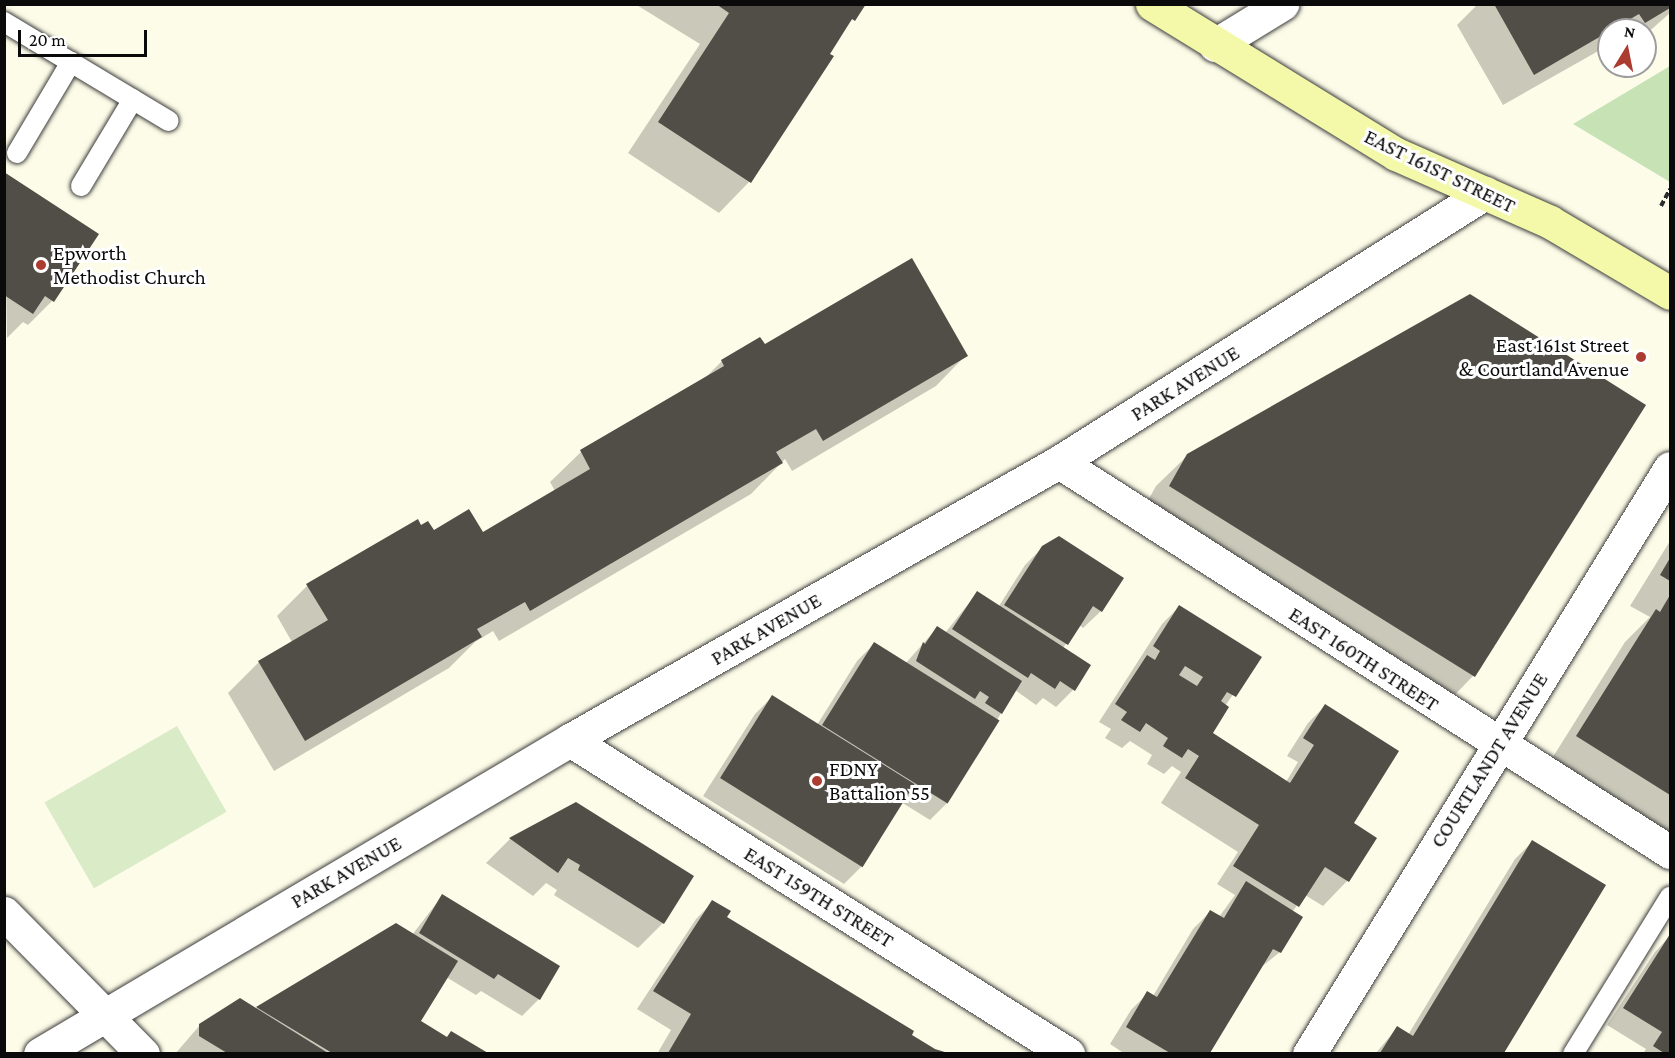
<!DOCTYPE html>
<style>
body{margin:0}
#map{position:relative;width:1675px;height:1058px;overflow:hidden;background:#fdfce8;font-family:"Crimson Pro",serif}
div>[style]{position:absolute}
.green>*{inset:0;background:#c7e3b6}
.pitch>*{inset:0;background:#d9ebc7;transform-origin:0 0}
.shadow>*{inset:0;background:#0003}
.building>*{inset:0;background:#514d47;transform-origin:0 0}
.path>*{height:4px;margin-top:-2px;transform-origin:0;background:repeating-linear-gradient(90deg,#2c2c2c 0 6px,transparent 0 9px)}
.roads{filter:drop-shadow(0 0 2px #3d3d3d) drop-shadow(0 0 2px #3d3d3d)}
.service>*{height:20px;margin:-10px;padding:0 10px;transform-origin:10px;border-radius:10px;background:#fff}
.minor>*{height:33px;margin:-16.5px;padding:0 16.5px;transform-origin:16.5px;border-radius:16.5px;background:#fff}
.secondary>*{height:33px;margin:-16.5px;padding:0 16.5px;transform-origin:16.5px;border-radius:16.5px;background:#f4f8a9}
.dots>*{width:16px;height:16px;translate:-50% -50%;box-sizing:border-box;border:3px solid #fff;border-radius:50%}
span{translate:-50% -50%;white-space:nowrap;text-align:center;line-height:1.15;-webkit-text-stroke:6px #fff;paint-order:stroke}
.street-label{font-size:21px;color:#0a0a0a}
.poi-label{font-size:21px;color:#0a0a0a}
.left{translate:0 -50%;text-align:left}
.right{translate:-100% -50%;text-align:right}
.frame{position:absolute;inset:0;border:6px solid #0a0a0a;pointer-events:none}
.north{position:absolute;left:1597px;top:18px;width:60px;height:60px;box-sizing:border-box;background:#fff;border:2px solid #9d9d9d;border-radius:50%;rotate:10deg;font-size:16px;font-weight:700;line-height:24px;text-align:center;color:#0a0a0a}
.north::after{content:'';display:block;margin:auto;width:21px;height:27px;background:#ac3c2f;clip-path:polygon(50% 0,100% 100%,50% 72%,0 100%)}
.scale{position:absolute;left:18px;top:30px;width:129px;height:27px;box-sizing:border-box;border:3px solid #0a0a0a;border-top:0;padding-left:8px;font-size:18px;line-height:21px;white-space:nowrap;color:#0a0a0a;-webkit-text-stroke:4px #fff;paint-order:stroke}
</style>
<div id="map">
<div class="green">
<i style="clip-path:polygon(1670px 66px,1670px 182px,1573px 124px)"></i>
</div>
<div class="pitch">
<i style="left:177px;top:726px;width:99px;height:153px;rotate:60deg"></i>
</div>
<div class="shadow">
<i style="clip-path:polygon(635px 4px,864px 4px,841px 34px,749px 182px,719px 213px,628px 153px,700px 44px)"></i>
<i style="clip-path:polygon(1478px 4px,1670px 4px,1670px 13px,1645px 35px,1645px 30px,1609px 30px,1609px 45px,1503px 105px,1457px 25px)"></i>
<i style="clip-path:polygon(4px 174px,52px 301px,28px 325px,23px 322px,7px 338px)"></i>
<i style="clip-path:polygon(764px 346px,966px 355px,936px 386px,792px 471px,785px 459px,751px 494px,499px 641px,493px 631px,475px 642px,449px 668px,274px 771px,228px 693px,259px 662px,292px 642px,277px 616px,307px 586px,421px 527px,434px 532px,482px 534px,555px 491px,550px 482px,581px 452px,703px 380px,722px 361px)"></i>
<i style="clip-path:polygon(1644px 405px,1473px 676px,1443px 707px,1139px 517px,1156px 486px,1188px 455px)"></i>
<i style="clip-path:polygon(1670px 541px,1670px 845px,1546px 768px,1625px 642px,1650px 617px,1630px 606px)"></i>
<i style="clip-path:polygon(1043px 547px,1122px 578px,1101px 611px,1083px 628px,1079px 625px,1063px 648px,1073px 690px,1056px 707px,1043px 698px,1036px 705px,1015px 690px,947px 803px,930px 820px,901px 802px,861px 867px,844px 884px,703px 796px,755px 714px,772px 697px,817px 725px,857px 661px,874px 644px,905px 664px,937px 628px,945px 633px,977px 593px,999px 606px,1025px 565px)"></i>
<i style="clip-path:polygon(1179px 607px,1259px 657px,1225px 706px,1211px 734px,1286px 782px,1298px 762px,1287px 756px,1308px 723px,1325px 706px,1351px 823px,1375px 838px,1347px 881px,1323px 906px,1305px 895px,1292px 912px,1280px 952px,1260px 968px,1208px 1054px,1125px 1054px,1110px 1044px,1131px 1010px,1148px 993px,1153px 996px,1193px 929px,1210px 912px,1219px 917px,1235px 895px,1217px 884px,1238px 852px,1161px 803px,1181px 772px,1172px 766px,1164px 774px,1147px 764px,1152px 755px,1130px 741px,1122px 748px,1105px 738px,1111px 729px,1099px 722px,1162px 624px)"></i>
<i style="clip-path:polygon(576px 804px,663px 923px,638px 948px,554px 895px,557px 890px,546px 883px,533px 896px,486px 863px,510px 839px)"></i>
<i style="clip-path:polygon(1532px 842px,1604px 886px,1502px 1054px,1375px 1054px,1397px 1028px,1408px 1035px,1515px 859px)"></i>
<i style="clip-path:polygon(442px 896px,539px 999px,522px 1016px,481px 991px,476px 995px,446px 977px,419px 1021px,446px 1038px,451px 1033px,485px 1054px,175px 1054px,200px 1025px,255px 1009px,396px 925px,412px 935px)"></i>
<i style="clip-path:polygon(713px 902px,725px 917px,934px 1050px,946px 1054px,657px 1054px,671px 1030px,637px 1009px,696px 919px)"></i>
<i style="clip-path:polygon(1670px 936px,1670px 1054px,1643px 1054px,1646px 1049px,1607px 1025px,1655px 952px)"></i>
</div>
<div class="building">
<i style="clip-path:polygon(716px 4px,866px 4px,855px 21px,852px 19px,830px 54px,834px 56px,751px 183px,658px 122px,729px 13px)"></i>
<i style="clip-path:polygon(1494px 4px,1670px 4px,1670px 8px,1645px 23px,1639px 14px,1534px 75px)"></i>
<i style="clip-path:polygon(4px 172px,99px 234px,54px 302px,45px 296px,33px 314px,4px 295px)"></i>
<i style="clip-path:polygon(912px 258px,968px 356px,823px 441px,816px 429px,776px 452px,783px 463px,530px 611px,525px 602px,477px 629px,482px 637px,305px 741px,258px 661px,328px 620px,306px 584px,418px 519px,421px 525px,428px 521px,434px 530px,469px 509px,483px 532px,590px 469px,580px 450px,724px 366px,721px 360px,760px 337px,765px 344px)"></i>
<i style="clip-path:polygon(1470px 294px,1646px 405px,1475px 677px,1169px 486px,1187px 454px)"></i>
<i style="clip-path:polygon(1059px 536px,1124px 578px,1102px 612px,1093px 606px,1068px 645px,1004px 605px,1042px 546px)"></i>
<i style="clip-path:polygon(1670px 558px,1670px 581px,1660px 575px)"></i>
<i style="clip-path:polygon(977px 591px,1091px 665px,1075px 691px,1060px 681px,1055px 689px,1031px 673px,1028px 678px,952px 629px)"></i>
<i style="clip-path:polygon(1670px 595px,1670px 795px,1576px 736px,1656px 609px,1660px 612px)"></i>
<i style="clip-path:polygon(evenodd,1179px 605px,1262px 657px,1236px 697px,1227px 692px,1221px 701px,1229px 707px,1213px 733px,1290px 783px,1314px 745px,1303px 738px,1325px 704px,1399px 751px,1354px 823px,1377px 838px,1349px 882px,1325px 867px,1299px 907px,1233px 866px,1259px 825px,1185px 778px,1199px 756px,1188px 749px,1182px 758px,1163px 746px,1168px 738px,1146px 723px,1140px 732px,1121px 720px,1127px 712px,1115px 704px,1147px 655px,1155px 660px,1160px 651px,1153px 646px,1179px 605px,1185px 666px,1203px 677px,1197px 686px,1179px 675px,1185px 666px)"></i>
<i style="clip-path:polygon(937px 626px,1022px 681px,1002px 714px,985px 703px,989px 697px,980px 691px,975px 699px,916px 661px,923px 642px,925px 644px)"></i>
<i style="left:874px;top:642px;width:148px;height:98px;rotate:32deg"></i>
<i style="left:772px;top:695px;width:168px;height:98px;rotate:32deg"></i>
<i style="clip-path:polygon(576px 802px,694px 876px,664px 924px,578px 870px,580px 865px,568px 858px,558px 873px,509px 838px)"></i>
<i style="clip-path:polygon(1532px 840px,1606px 885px,1504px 1053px,1380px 1053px,1397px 1026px,1413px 1036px)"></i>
<i style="clip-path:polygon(1246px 881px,1303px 917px,1281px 953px,1273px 949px,1210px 1053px,1170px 1053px,1126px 1027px,1147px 991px,1157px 997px,1210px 910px,1224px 918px)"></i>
<i style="clip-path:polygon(442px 894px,560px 966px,540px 1000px,498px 974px,494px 979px,419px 933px)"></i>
<i style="clip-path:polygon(712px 900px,731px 911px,727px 917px,914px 1031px,912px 1035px,935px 1049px,948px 1053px,668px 1053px,691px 1014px,653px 991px)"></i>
<i style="clip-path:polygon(396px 923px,458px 961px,421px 1021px,447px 1037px,451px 1031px,488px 1053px,332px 1053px,256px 1007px)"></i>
<i style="clip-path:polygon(1670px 934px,1670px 1053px,1664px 1053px,1653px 1046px,1662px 1032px,1623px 1008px)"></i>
<i style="clip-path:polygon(240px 998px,328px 1053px,227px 1053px,199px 1036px,199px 1024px)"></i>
</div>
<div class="path">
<i style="left:1661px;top:206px;width:19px;rotate:-62deg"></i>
</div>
<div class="roads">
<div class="service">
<i style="left:4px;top:22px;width:192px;rotate:31deg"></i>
<i style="left:17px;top:153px;width:106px;rotate:-59.3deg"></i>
<i style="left:81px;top:186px;width:101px;rotate:-59.1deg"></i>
<i style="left:1573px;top:1054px;width:185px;rotate:-58.3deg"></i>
</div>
<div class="minor">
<i style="left:1215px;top:45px;width:79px;rotate:-31.5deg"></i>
<i style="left:1059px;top:462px;width:725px;rotate:32.55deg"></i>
<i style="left:570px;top:740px;width:589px;rotate:32.23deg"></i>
<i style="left:4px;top:913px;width:198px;rotate:45.4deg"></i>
<i style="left:40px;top:1054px;width:616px;rotate:-30.64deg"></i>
<i style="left:570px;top:740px;width:562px;rotate:-29.62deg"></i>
<i style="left:1059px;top:462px;width:504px;rotate:-32.27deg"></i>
<i style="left:1309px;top:1054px;width:688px;rotate:-58.37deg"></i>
</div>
<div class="secondary">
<i style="left:1152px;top:4px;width:286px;rotate:31.6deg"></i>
<i style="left:1396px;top:154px;width:168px;rotate:23.8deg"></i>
<i style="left:1550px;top:222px;width:139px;rotate:30.6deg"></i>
</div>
</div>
<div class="dots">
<i style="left:41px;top:265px;background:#ac3c2f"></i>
<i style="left:1641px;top:357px;background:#ac3c2f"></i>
<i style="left:817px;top:781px;background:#ac3c2f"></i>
</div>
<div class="street-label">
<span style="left:1440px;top:171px;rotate:26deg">EAST 161ST STREET</span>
<span style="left:1185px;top:383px;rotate:-32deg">PARK AVENUE</span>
<span style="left:766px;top:629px;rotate:-30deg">PARK AVENUE</span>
<span style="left:1364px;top:659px;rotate:33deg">EAST 160TH STREET</span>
<span style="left:1489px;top:760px;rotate:-58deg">COURTLANDT AVENUE</span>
<span style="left:346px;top:872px;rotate:-30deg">PARK AVENUE</span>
<span style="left:819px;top:897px;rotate:32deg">EAST 159TH STREET</span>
</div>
<div class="poi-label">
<span class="left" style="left:53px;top:265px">Epworth<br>Methodist Church</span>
<span class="right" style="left:1629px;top:357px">East 161st Street<br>&amp; Courtland Avenue</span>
<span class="left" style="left:829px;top:781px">FDNY<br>Battalion 55</span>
</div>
<div class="frame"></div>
<div class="north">N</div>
<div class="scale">20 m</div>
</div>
